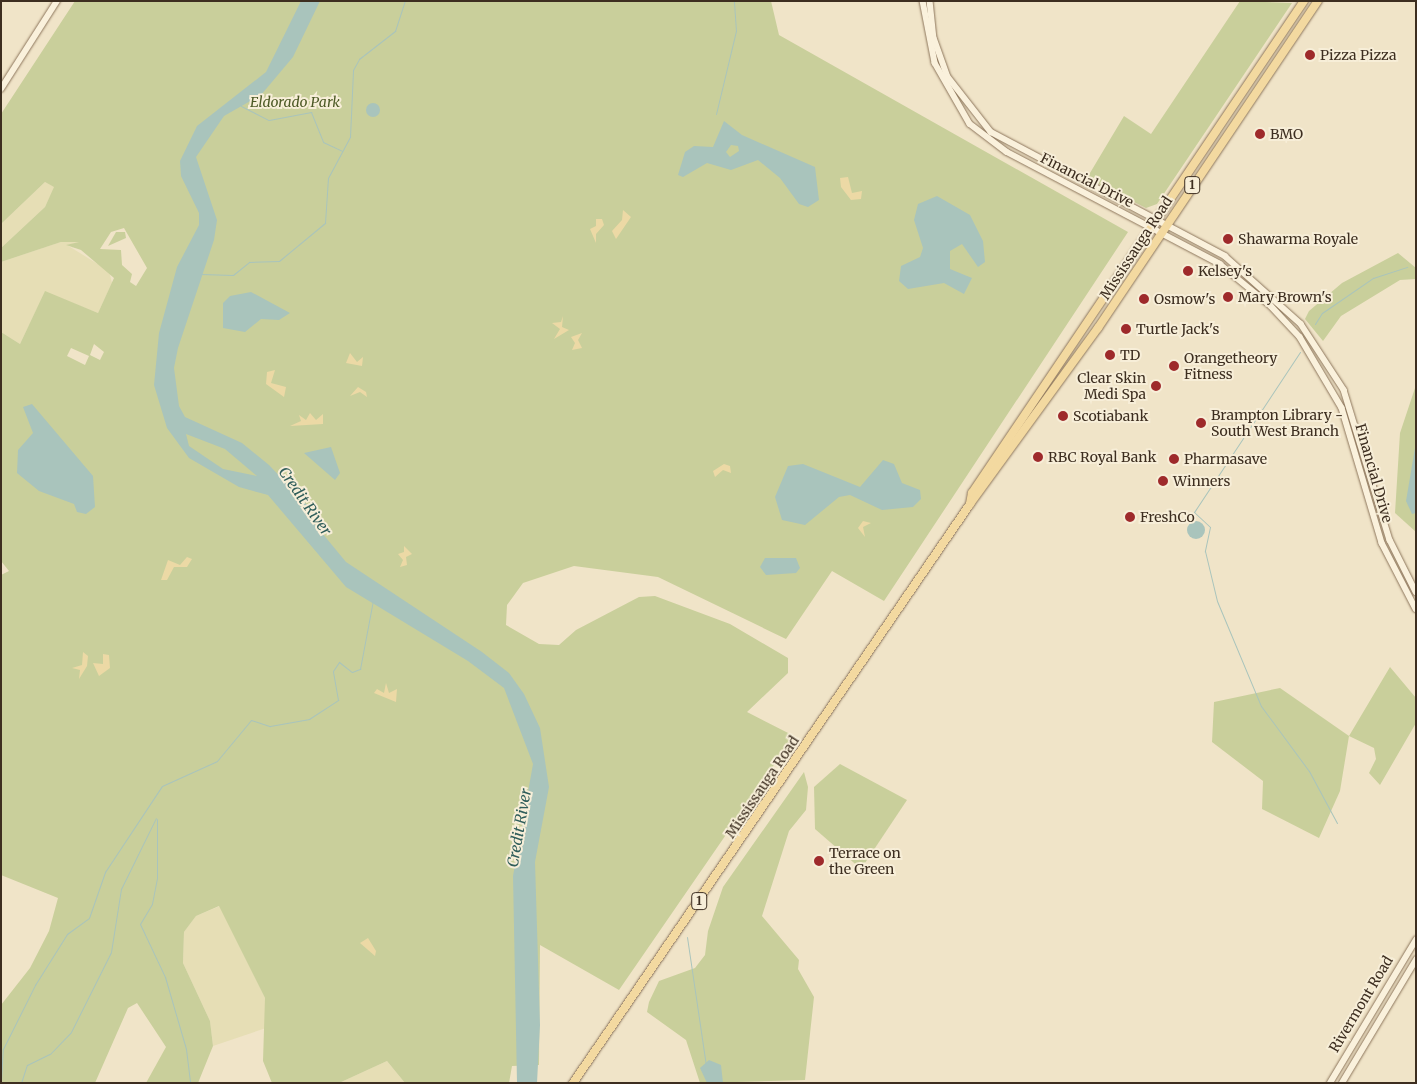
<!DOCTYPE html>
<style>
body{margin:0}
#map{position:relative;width:1417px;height:1084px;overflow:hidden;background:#f0e4c8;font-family:Merriweather,serif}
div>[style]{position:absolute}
.farmland>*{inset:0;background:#e6deb5}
.green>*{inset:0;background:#c9cf9b}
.sand>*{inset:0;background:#ecd9a5}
.water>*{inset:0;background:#a9c4bc}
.round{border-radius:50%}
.stream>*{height:1px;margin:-0.5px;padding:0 0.5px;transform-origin:0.5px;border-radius:0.5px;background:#a9c4bc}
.roads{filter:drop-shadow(0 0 1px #8d765c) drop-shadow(0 0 1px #8d765c)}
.minor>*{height:5.5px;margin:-2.75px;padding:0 2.75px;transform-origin:2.75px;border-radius:2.75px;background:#faf1dc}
.major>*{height:8px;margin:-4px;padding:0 4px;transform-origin:4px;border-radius:4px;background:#f3d9a0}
.dots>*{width:14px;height:14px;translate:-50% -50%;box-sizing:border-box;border:2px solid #f7eed8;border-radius:50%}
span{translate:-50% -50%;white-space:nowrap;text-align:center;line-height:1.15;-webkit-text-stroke:4px #f7eed8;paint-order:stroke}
.shield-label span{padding:1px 4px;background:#f7eed8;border:1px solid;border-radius:4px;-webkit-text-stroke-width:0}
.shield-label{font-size:12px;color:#3d2e20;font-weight:700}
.poi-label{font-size:14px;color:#3d2e20}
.left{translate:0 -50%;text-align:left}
.right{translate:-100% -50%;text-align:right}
.park-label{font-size:14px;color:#4d5a26;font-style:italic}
.street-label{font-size:14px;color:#3d2e20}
.water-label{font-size:15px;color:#2f5d5a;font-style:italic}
.frame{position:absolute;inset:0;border:2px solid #3d2e20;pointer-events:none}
</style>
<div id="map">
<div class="farmland">
<i style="clip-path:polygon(45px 182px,55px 187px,45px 207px,1px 248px,1px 224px)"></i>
<i style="clip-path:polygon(61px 242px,81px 242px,67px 245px,109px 271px,112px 283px,98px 313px,45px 292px,20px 344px,1px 332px,1px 262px)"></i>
<i style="clip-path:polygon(220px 906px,265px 998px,266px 1028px,213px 1046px,210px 1021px,183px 963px,184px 932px,196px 916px)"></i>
<i style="clip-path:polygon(387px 1061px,405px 1083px,339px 1083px)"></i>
</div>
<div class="green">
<i style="clip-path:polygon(evenodd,75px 1px,771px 1px,779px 35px,1128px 232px,884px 601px,832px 571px,786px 639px,658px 577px,574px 566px,523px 583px,507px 605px,506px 625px,539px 644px,559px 645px,576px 630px,639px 597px,655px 596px,730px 624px,788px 658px,788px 673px,747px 712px,794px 736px,619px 990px,540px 945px,539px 1065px,512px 1066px,509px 1083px,405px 1083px,387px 1061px,339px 1083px,272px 1083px,263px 1061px,265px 998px,219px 906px,196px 916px,184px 932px,183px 963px,210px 1021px,213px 1046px,198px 1083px,146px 1083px,166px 1047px,137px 1003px,128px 1008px,95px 1083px,1px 1083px,1px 1005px,30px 968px,49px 931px,58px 898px,1px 875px,1px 575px,9px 571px,1px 561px,1px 332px,20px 344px,45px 291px,98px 313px,114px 278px,81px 250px,66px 245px,79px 242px,61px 242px,1px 262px,1px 248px,45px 207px,54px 187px,45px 182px,1px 224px,1px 114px,75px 1px,124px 228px,147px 268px,136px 286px,130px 282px,132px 274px,122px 265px,121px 250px,100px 249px,111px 232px,124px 228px,75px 1px,94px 344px,104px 352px,100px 360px,90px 355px,94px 344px,75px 1px,71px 348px,89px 356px,85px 365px,67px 356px,71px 348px)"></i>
<i style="clip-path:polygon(1240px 1px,1292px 3px,1157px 204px,1146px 208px,1087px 178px,1124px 116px,1151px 134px)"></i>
<i style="clip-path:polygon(116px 232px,125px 232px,126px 238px,108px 246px)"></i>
<i style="clip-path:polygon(1398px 253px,1416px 268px,1416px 279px,1400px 280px,1341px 316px,1323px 341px,1305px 319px,1309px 311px,1342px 283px)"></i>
<i style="clip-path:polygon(1416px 385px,1416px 532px,1395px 513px,1400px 433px)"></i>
<i style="clip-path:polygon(1390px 667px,1416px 698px,1416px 723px,1380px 785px,1369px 773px,1376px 759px,1374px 748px,1349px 736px,1340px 791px,1319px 838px,1262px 809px,1263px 781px,1212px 742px,1214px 702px,1280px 688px,1349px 736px)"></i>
<i style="clip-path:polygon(840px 764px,907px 800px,861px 869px,815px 829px,814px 787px)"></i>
<i style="clip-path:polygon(804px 772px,808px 787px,806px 810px,789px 831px,762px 916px,799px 960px,798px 969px,814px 997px,805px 1080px,700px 1083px,686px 1040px,647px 1012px,649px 1002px,659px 981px,695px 968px,705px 955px,708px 931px,723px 887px)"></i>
</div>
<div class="sand">
<i style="clip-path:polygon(848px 177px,852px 193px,862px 191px,861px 199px,851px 200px,841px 187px,840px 178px)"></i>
<i style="clip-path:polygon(623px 210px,631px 217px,616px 239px,612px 231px,622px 220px)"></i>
<i style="clip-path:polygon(596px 219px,602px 219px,604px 225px,596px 234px,596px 243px,590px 229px,596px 226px)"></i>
<i style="clip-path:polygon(563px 316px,562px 327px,569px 330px,554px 339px,560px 329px,552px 323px,561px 322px)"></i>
<i style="clip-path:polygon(582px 333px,578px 340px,582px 348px,572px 350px,575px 343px,571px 337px)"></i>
<i style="clip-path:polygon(350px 353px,357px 362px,363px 357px,362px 366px,346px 363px)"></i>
<i style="clip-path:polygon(275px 370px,271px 383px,286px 387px,284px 397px,266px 384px,267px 372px)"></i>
<i style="clip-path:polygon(358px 387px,366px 392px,367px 397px,360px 392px,350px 396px)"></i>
<i style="clip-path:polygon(310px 413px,316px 420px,323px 414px,323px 424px,290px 426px,301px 421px,299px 415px,306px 420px)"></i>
<i style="clip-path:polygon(724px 464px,730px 466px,731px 473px,723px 470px,715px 477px,713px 471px)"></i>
<i style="clip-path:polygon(863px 521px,871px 523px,863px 527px,865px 537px,858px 528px)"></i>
<i style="clip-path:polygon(404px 546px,412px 554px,406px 557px,407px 565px,400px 567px,403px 560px,398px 554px,404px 552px)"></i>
<i style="clip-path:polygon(187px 557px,192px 559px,187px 567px,174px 567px,167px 580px,161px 580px,168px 560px,180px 565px)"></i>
<i style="clip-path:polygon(83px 652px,88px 656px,87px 666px,79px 679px,80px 670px,72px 668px,82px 665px)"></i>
<i style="clip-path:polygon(103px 654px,109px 655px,110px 668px,99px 676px,93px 663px,103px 664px)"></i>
<i style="clip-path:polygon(386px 683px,389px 693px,397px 689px,396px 702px,374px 693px,377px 689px,384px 693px)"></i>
<i style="clip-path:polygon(368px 938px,376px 951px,375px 956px,360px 943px)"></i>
</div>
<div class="water">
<i style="clip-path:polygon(evenodd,301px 1px,320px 1px,293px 57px,261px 95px,224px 116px,196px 157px,217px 220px,214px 240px,178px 348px,174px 368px,179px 406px,185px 417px,242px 443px,269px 465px,308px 506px,313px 522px,346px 562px,482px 652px,509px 673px,524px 694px,540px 728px,549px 787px,535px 862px,540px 1025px,537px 1083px,517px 1083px,513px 876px,533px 764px,504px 688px,468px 661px,346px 587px,268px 495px,239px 487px,189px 458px,167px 428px,154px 385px,159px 333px,177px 267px,199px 225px,199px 213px,181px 176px,180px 161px,197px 126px,266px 72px,301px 1px,186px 434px,225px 449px,257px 476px,223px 469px,189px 446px,186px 434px)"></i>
<i class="round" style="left:366px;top:103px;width:14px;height:14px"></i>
<i style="clip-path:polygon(evenodd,724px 121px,742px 135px,815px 167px,819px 200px,808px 207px,799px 204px,780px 178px,758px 160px,731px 170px,707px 163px,683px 177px,678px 175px,685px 152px,694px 146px,713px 147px,724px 121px,731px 145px,738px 146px,739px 151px,730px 157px,726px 152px,731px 145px)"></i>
<i style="clip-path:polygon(937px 196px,970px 215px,983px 241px,985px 262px,978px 267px,962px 244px,950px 251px,950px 269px,972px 278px,964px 294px,944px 283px,908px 289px,899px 281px,901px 266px,920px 257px,923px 248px,914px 220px,918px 204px)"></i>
<i style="clip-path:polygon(251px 292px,290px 313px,279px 320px,261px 319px,245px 332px,223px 328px,223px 303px,230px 296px)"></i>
<i style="clip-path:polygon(32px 404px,93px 476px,95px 507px,86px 514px,77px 512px,74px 504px,39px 491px,17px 473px,18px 450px,33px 433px,23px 407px)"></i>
<i style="clip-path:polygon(1416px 442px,1416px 513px,1412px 514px,1406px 501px)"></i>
<i style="clip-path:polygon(331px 447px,340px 473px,335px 480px,304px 453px)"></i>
<i style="clip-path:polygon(883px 460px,894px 464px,902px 483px,920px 490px,921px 499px,913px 507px,882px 510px,850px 495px,839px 497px,805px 525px,782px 520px,775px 497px,788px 466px,803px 464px,860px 487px)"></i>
<i class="round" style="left:1187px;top:521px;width:18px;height:18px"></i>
<i style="clip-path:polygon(765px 558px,796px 558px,800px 568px,796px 573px,766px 575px,760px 567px)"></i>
<i style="clip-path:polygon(709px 1060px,721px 1065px,723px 1083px,707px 1083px,700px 1068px)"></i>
</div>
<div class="stream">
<i style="left:241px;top:106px;width:31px;rotate:27deg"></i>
<i style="left:269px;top:120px;width:43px;rotate:-10.8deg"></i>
<i style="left:311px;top:112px;width:32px;rotate:68deg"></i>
<i style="left:323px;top:142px;width:21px;rotate:25deg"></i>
<i style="left:716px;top:114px;width:85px;rotate:-76.5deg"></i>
<i style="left:736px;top:31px;width:30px;rotate:-94deg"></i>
<i style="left:201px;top:274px;width:32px;rotate:2deg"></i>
<i style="left:233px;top:275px;width:21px;rotate:-39deg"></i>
<i style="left:249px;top:262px;width:30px;rotate:-2deg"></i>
<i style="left:279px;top:261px;width:60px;rotate:-39.6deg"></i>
<i style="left:325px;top:223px;width:45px;rotate:-86.2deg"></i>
<i style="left:328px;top:178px;width:47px;rotate:-61.8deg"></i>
<i style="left:350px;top:137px;width:67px;rotate:-87.4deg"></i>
<i style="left:353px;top:70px;width:13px;rotate:-61deg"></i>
<i style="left:359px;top:59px;width:46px;rotate:-37.9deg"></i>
<i style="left:395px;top:31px;width:32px;rotate:-72deg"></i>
<i style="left:1315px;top:324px;width:13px;rotate:-58deg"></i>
<i style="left:1322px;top:313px;width:62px;rotate:-34.5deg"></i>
<i style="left:1373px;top:278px;width:36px;rotate:-18deg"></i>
<i style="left:1300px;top:352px;width:192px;rotate:123.5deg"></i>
<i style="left:1194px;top:512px;width:22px;rotate:43deg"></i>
<i style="left:1210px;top:527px;width:25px;rotate:102deg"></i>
<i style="left:1205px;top:551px;width:51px;rotate:76.5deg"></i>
<i style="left:1217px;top:601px;width:114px;rotate:67.3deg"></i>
<i style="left:1261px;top:706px;width:81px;rotate:53.6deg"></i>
<i style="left:1309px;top:771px;width:59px;rotate:61.7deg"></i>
<i style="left:157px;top:819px;width:59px;rotate:90deg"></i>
<i style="left:157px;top:878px;width:26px;rotate:101deg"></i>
<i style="left:152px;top:904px;width:23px;rotate:121deg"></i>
<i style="left:140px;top:924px;width:59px;rotate:64.7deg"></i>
<i style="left:165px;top:977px;width:75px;rotate:73.7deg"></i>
<i style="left:186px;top:1049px;width:34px;rotate:83deg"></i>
<i style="left:687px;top:937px;width:129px;rotate:81.6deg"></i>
<i style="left:1px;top:1082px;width:33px;rotate:-87deg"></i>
<i style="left:3px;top:1049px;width:72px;rotate:-63.4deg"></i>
<i style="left:35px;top:985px;width:60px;rotate:-57.9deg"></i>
<i style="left:67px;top:934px;width:27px;rotate:-36deg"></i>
<i style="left:89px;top:918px;width:49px;rotate:-70.8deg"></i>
<i style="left:105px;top:872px;width:103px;rotate:-56.5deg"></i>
<i style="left:162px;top:786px;width:60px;rotate:-24.4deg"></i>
<i style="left:217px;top:761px;width:53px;rotate:-50.3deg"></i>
<i style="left:251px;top:720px;width:20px;rotate:18deg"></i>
<i style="left:270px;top:726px;width:40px;rotate:-10deg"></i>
<i style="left:309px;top:719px;width:35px;rotate:-33deg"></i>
<i style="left:338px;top:700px;width:29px;rotate:-100deg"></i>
<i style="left:333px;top:671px;width:11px;rotate:-56deg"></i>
<i style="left:339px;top:662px;width:16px;rotate:38deg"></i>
<i style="left:352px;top:672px;width:9px;rotate:-21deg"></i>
<i style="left:360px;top:669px;width:70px;rotate:-79.3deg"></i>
<i style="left:21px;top:1083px;width:19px;rotate:-72deg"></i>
<i style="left:27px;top:1065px;width:25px;rotate:-26deg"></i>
<i style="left:50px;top:1054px;width:30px;rotate:-46deg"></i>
<i style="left:71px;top:1032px;width:89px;rotate:-63.4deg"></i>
<i style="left:111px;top:952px;width:64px;rotate:-81deg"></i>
<i style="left:121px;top:889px;width:79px;rotate:-63.8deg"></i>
</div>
<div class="roads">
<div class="minor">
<i style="left:923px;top:1px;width:63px;rotate:79deg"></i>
<i style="left:935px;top:63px;width:70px;rotate:60.2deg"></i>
<i style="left:970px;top:124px;width:46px;rotate:37.1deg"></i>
<i style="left:1007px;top:152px;width:241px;rotate:27.7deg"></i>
<i style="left:1220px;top:264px;width:66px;rotate:39.5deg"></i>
<i style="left:1271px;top:306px;width:42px;rotate:46.9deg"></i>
<i style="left:1300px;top:337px;width:82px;rotate:59.4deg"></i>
<i style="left:1342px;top:408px;width:141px;rotate:73.5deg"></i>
<i style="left:1382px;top:543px;width:74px;rotate:62.7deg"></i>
<i style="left:930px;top:1px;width:37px;rotate:84deg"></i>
<i style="left:934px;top:38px;width:41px;rotate:70.3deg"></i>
<i style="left:948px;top:77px;width:70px;rotate:52deg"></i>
<i style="left:991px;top:132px;width:265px;rotate:27.9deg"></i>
<i style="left:1225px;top:256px;width:102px;rotate:41.8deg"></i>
<i style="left:1301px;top:324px;width:79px;rotate:56.9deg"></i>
<i style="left:1344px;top:390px;width:157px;rotate:73deg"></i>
<i style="left:1390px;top:540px;width:58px;rotate:63.4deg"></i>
<i style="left:1px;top:89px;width:104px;rotate:-57.5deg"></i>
<i style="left:1330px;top:1083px;width:167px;rotate:-59deg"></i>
<i style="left:1342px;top:1083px;width:144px;rotate:-59deg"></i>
</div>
<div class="major">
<i style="left:970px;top:504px;width:11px;rotate:-80deg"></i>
<i style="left:972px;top:493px;width:594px;rotate:-55.99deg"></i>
<i style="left:573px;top:1083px;width:702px;rotate:-55.56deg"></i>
<i style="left:970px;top:504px;width:218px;rotate:-54deg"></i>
<i style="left:1098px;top:328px;width:394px;rotate:-56.1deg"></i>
</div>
</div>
<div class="dots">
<i style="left:1310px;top:55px;background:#9e2a2b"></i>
<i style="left:1260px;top:134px;background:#9e2a2b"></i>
<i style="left:1228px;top:239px;background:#9e2a2b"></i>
<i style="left:1188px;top:271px;background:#9e2a2b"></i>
<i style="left:1228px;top:297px;background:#9e2a2b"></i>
<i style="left:1144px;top:299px;background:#9e2a2b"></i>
<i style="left:1126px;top:329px;background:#9e2a2b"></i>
<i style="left:1110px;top:355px;background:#9e2a2b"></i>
<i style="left:1174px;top:366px;background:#9e2a2b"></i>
<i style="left:1156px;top:386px;background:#9e2a2b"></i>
<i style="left:1063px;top:416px;background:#9e2a2b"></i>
<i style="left:1201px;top:423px;background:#9e2a2b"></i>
<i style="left:1038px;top:457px;background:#9e2a2b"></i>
<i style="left:1174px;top:459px;background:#9e2a2b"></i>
<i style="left:1163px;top:481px;background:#9e2a2b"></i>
<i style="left:1130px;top:517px;background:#9e2a2b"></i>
<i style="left:819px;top:861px;background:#9e2a2b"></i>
</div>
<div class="shield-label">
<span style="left:1192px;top:185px">1</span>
<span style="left:699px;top:901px">1</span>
</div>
<div class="poi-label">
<span class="left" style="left:1320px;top:55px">Pizza Pizza</span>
<span class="left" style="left:1270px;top:134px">BMO</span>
<span class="left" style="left:1238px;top:239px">Shawarma Royale</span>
<span class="left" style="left:1198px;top:271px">Kelsey's</span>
<span class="left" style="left:1238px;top:297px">Mary Brown's</span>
<span class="left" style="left:1154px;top:299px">Osmow's</span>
<span class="left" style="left:1136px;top:329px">Turtle Jack's</span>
<span class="left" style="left:1120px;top:355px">TD</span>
<span class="left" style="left:1184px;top:366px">Orangetheory<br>Fitness</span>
<span class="right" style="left:1146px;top:386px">Clear Skin<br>Medi Spa</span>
<span class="left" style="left:1211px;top:423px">Brampton Library -<br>South West Branch</span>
<span class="left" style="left:1073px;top:416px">Scotiabank</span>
<span class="left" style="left:1048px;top:457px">RBC Royal Bank</span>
<span class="left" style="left:1184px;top:459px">Pharmasave</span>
<span class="left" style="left:1173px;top:481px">Winners</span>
<span class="left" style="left:1140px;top:517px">FreshCo</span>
<span class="left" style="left:829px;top:861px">Terrace on<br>the Green</span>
</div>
<div class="park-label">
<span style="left:295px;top:102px">Eldorado Park</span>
</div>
<div class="street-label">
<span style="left:1087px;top:180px;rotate:27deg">Financial Drive</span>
<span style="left:1136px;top:248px;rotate:-57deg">Mississauga Road</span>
<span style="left:1374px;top:473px;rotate:74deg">Financial Drive</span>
<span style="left:762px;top:787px;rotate:-56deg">Mississauga Road</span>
<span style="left:1361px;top:1004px;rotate:-59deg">Rivermont Road</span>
</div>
<div class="water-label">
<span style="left:305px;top:501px;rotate:55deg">Credit River</span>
<span style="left:519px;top:828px;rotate:-80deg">Credit River</span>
</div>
<div class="frame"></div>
</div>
